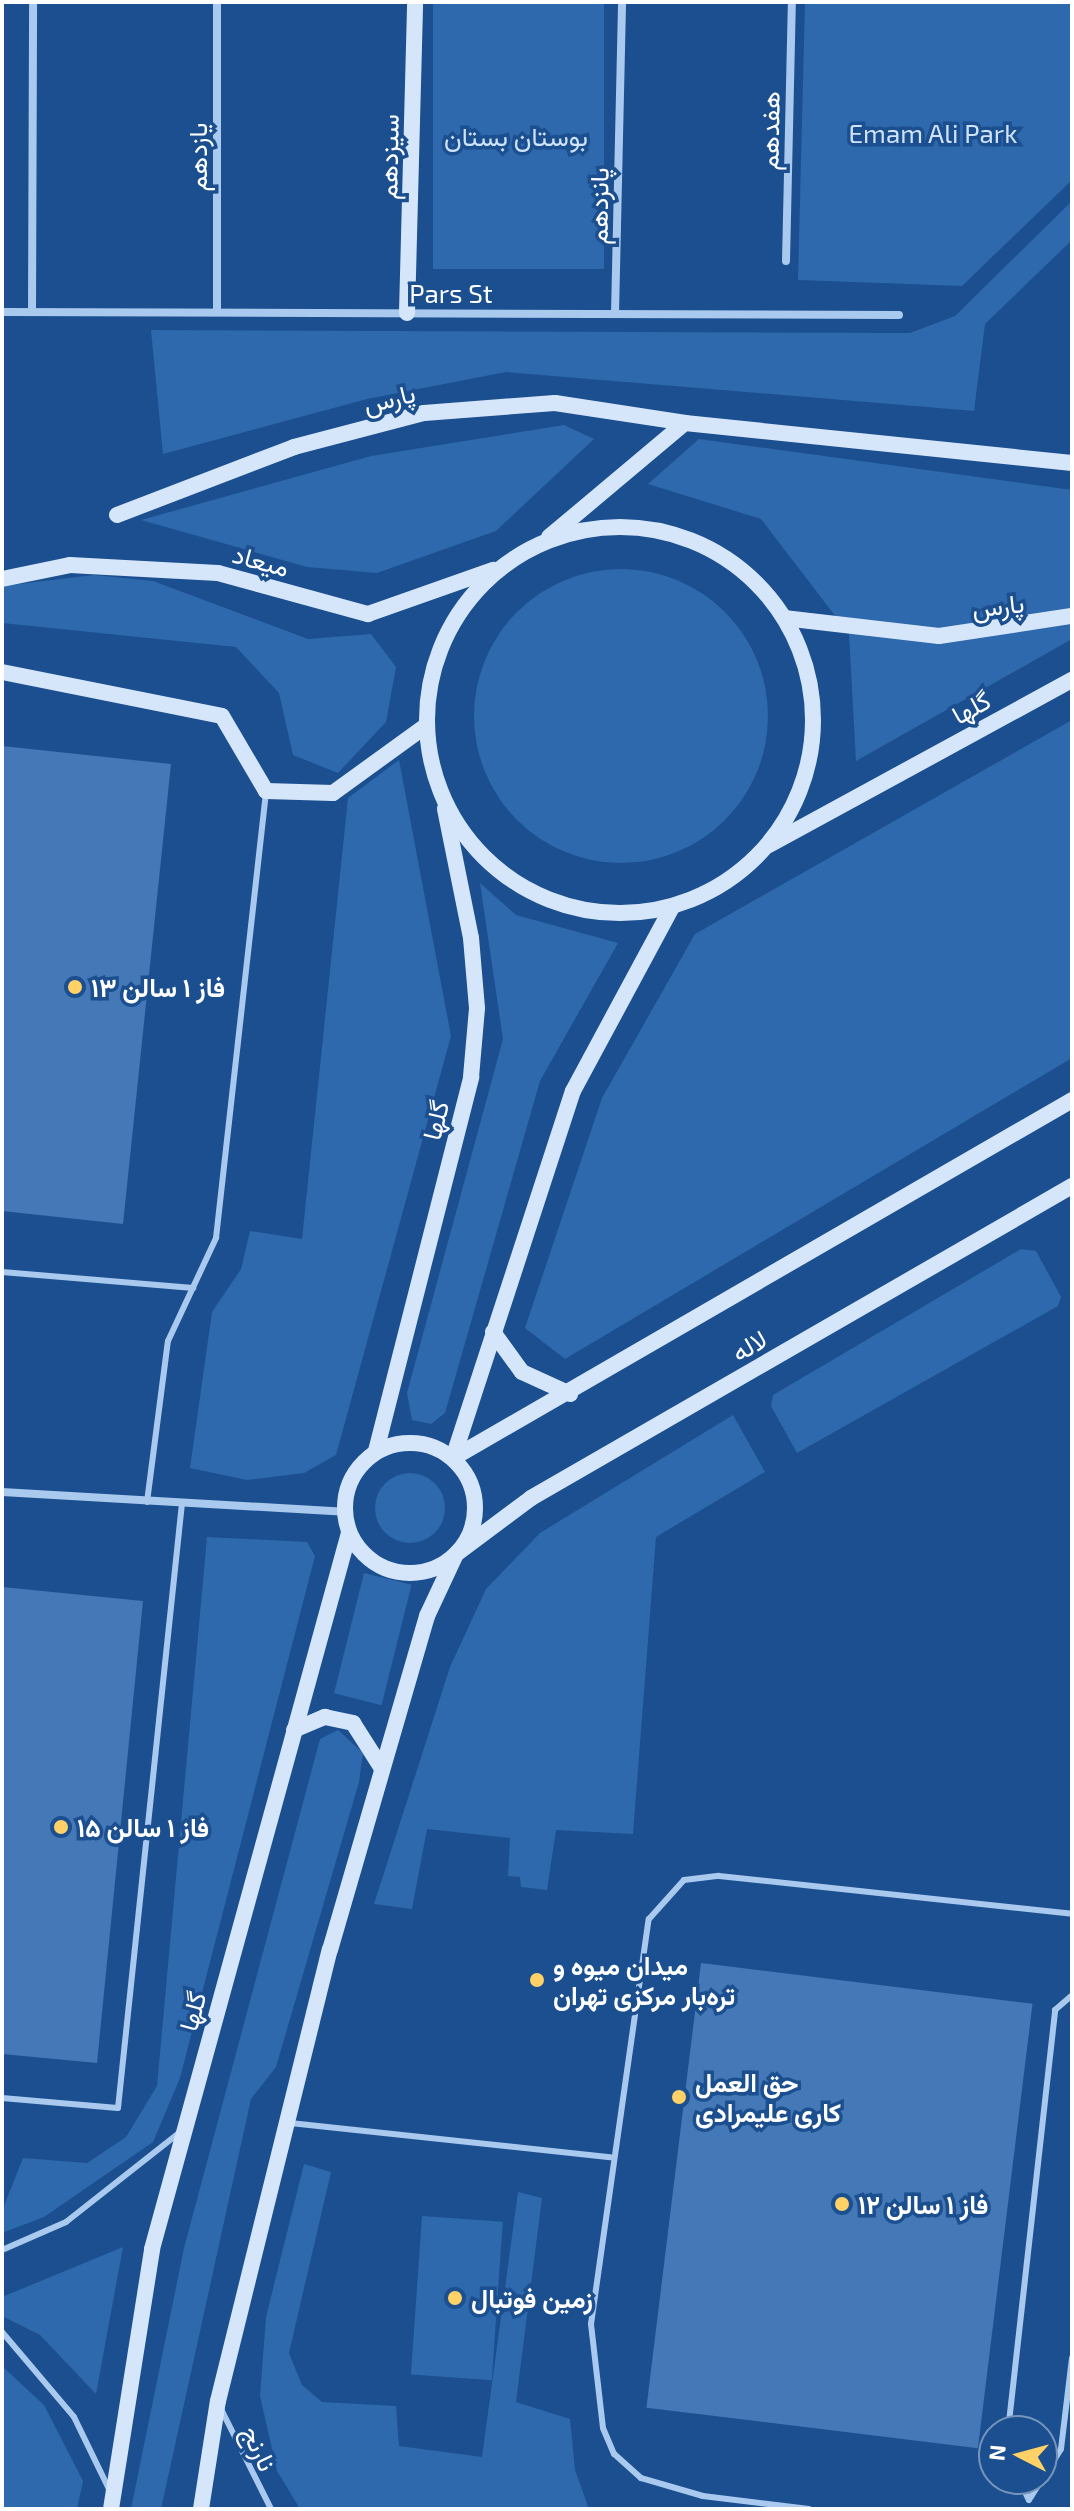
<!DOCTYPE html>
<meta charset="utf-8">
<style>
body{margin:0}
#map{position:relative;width:1074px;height:2511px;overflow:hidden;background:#1b4f8f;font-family:"Exo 2",Vazirmatn,sans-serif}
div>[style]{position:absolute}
.green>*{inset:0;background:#2e69ad;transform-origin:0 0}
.round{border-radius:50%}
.building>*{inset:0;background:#4478b7;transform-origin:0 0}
.lane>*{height:6px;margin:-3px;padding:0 3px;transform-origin:3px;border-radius:3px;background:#a9c9ee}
.street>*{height:8px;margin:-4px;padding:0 4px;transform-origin:4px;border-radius:4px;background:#a9c9ee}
.secondary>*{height:16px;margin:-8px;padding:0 8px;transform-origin:8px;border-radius:8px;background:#d6e6fa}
.secondary>.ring{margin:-8px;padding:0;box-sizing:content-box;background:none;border:16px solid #d6e6fa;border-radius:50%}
.dots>*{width:22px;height:22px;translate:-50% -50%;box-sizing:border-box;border:4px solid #1b4f8f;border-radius:50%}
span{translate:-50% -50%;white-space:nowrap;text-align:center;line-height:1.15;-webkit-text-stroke:7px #1b4f8f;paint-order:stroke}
.street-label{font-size:26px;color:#fff}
.park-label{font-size:26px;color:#cfe3fa}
.poi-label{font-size:26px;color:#fff;font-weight:700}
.left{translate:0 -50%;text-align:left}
.frame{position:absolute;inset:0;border:4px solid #fff;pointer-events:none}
.north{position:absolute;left:978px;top:2415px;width:80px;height:80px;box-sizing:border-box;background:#1b4f8f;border:2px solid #7695bc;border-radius:50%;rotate:276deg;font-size:22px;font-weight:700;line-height:32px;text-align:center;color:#fff}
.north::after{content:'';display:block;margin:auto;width:28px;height:36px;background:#ffd166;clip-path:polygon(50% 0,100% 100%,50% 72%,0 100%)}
</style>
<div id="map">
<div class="green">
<i style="left:433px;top:2px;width:171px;height:267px"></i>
<i style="clip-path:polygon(805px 2px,1072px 2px,1072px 180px,962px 286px,798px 280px)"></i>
<i style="clip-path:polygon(1072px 201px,1072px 240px,985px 324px,974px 411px,506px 372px,367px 399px,163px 454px,151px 330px,910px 333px,955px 316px)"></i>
<i style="clip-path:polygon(564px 425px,594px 439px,496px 531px,377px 573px,307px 567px,141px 520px,371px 456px)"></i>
<i style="clip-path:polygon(699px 439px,1072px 490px,1072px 639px,856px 761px,849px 634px,761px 519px,648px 484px)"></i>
<i class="round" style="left:474px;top:569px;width:294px;height:294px"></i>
<i style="clip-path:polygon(94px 575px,153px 581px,308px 639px,371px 634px,396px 667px,386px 722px,338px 773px,293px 755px,279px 693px,236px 647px,2px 623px,2px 586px)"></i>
<i style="clip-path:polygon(1072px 720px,1072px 1058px,565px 1359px,525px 1328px,602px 1098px,695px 934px)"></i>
<i style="clip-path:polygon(399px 760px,451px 1036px,336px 1455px,304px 1473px,247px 1480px,190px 1468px,212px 1312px,241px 1269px,250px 1231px,302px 1239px,348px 798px)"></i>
<i style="clip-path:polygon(480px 883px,516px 915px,618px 943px,540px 1081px,445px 1413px,431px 1424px,412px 1420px,407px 1393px,503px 1039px)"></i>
<i style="clip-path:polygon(1021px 1249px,1036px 1251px,1061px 1297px,1058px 1306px,797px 1453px,771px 1406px,773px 1395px)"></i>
<i style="clip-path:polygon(733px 1415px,765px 1472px,656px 1537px,633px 1834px,556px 1830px,547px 1890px,521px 1887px,520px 1877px,508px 1876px,510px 1838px,427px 1829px,412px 1909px,374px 1904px,450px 1667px,486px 1589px,540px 1533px)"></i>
<i class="round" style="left:375px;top:1473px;width:70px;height:70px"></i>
<i style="clip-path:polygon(207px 1537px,307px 1542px,315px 1556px,180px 2078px,153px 2142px,44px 2217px,2px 2233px,2px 2211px,23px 2158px,87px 2163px,126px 2137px,157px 2086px)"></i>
<i style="left:364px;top:1573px;width:49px;height:124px;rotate:14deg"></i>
<i style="clip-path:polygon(338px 1730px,363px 1753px,359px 1782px,276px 2067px,251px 2099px,161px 2509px,131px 2509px,184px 2248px,320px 1739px)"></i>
<i style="clip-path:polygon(304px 2164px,331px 2172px,289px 2353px,302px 2385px,322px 2402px,396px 2406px,399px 2446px,482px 2457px,518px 2192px,542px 2198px,516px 2402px,570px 2419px,575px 2470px,589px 2509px,300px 2509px,277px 2471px,260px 2396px,266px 2317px)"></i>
<i style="left:422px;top:2216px;width:81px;height:159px;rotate:4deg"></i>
<i style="clip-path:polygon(123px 2247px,96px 2394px,40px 2335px,2px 2316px,2px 2297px)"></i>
<i style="clip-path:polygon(2px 2366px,44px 2405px,83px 2481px,77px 2509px,2px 2509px)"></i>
</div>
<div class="building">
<i style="clip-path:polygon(2px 746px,171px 764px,123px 1224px,2px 1211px)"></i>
<i style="clip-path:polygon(2px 1587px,143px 1601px,97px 2063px,2px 2054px)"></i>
<i style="left:701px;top:1963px;width:334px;height:448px;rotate:7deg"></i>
</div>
<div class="lane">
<i style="left:2px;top:1272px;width:192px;rotate:4.8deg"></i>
<i style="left:147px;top:1502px;width:162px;rotate:-82.6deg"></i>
<i style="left:168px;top:1341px;width:114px;rotate:-65deg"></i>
<i style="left:216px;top:1238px;width:449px;rotate:-83.6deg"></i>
<i style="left:2px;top:2098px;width:116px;rotate:4.9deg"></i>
<i style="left:118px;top:2108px;width:608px;rotate:-83.96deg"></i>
<i style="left:290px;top:2123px;width:322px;rotate:6.1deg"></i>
<i style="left:2px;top:2250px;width:70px;rotate:-23.6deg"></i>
<i style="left:66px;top:2222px;width:142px;rotate:-38.2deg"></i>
<i style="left:2px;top:2332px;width:111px;rotate:49.7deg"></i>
<i style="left:74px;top:2417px;width:80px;rotate:64.1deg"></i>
<i style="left:221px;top:2409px;width:112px;rotate:63.4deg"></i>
<i style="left:1008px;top:2431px;width:424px;rotate:-83.6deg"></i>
<i style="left:1055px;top:2010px;width:23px;rotate:-41deg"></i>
<i style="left:1019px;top:2479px;width:23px;rotate:65deg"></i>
<i style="left:1029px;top:2500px;width:60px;rotate:-57.9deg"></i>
<i style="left:1061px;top:2449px;width:92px;rotate:-83.1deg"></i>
<i style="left:809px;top:2509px;width:107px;rotate:-173deg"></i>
<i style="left:703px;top:2496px;width:65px;rotate:-163.8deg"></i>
<i style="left:641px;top:2478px;width:36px;rotate:-138deg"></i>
<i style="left:614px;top:2454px;width:28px;rotate:-113deg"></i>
<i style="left:603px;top:2428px;width:105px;rotate:-96.6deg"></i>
<i style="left:591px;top:2324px;width:409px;rotate:-81.9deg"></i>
<i style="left:649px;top:1919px;width:52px;rotate:-48.1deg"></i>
<i style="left:684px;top:1880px;width:35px;rotate:-7deg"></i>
<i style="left:719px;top:1876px;width:355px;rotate:6.1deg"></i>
</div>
<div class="street">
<i style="left:217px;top:2px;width:310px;rotate:90deg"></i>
<i style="left:786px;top:261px;width:259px;rotate:-88.7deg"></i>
<i style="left:2px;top:312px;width:897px;rotate:0.19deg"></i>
<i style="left:32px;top:312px;width:310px;rotate:-89.8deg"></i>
<i style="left:615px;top:314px;width:312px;rotate:-88.7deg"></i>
<i style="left:2px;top:1492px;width:343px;rotate:3.3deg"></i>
</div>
<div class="secondary">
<i style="left:407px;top:313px;width:311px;rotate:-88.5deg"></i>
<i style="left:117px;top:515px;width:190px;rotate:-21deg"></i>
<i style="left:294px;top:447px;width:134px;rotate:-14.7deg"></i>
<i style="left:424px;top:413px;width:131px;rotate:-4.4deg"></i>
<i style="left:555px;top:403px;width:132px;rotate:8.7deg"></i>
<i class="ring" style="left:427px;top:527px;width:370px;height:370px"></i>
<i style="left:549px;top:537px;width:177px;rotate:-40deg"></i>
<i style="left:685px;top:423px;width:389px;rotate:5.9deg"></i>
<i style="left:2px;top:579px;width:69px;rotate:-11.6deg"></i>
<i style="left:70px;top:565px;width:148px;rotate:3.1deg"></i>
<i style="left:218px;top:573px;width:156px;rotate:15.3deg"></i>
<i style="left:368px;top:614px;width:133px;rotate:-19.4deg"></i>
<i style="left:784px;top:618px;width:156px;rotate:6.6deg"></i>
<i style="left:939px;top:636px;width:134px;rotate:-8.6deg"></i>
<i style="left:2px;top:672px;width:224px;rotate:11.3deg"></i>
<i style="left:222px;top:716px;width:87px;rotate:59.6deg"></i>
<i style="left:266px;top:791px;width:67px;rotate:1.7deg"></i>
<i style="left:333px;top:793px;width:116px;rotate:-35.9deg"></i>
<i style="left:769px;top:845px;width:345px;rotate:-28.6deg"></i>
<i style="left:493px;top:1332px;width:49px;rotate:54.1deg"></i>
<i style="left:522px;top:1372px;width:53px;rotate:24.6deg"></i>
<i class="ring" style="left:345px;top:1443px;width:114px;height:114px"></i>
<i style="left:376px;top:1451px;width:386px;rotate:-75.7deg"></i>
<i style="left:471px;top:1077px;width:69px;rotate:-85deg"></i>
<i style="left:477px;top:1008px;width:70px;rotate:-94.9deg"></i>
<i style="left:471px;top:938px;width:132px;rotate:-101.4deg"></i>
<i style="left:453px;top:1458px;width:715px;rotate:-30.04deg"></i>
<i style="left:453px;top:1458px;width:386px;rotate:-71.9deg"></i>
<i style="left:573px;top:1091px;width:209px;rotate:-61.7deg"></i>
<i style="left:294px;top:1730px;width:34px;rotate:-23deg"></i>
<i style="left:325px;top:1717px;width:29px;rotate:12deg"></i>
<i style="left:353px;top:1723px;width:52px;rotate:57.5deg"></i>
<i style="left:111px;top:2509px;width:263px;rotate:-81deg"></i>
<i style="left:152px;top:2249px;width:743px;rotate:-74.62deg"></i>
<i style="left:201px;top:2509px;width:109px;rotate:-81.1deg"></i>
<i style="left:218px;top:2401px;width:465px;rotate:-76.1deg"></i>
<i style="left:330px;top:1950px;width:348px;rotate:-73.8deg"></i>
<i style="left:427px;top:1616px;width:68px;rotate:-64.9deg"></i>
<i style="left:456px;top:1554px;width:94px;rotate:-36.7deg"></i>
<i style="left:531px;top:1498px;width:625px;rotate:-29.97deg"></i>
</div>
<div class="dots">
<i style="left:75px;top:987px;background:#ffd166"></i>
<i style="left:61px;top:1827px;background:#ffd166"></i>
<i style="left:537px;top:1980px;background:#ffd166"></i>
<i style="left:679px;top:2097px;background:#ffd166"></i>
<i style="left:842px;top:2204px;background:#ffd166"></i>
<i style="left:455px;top:2298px;background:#ffd166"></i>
</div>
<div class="street-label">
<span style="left:769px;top:131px;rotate:-89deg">هفدهم</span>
<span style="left:197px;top:157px;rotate:-90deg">یازدهم</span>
<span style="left:388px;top:157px;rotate:-89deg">سیزدهم</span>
<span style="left:598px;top:206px;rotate:-89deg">پانزدهم</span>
<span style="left:451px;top:293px">Pars St</span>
<span style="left:389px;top:398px;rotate:-14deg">پارس</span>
<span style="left:261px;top:560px;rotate:15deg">میعاد</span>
<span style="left:998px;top:605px;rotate:-6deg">پارس</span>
<span style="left:971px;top:707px;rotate:-29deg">گلها</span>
<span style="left:435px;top:1120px;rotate:-76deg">گلها</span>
<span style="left:749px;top:1345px;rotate:-30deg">لاله</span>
<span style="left:192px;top:2011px;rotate:-75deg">گلها</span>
<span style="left:260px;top:2448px;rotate:65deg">نارنج</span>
</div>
<div class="park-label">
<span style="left:933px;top:133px">Emam Ali Park</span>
<span style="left:516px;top:136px">بوستان بستان</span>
</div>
<div class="poi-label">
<span class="left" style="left:91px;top:987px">فاز ۱ سالن ۱۳</span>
<span class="left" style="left:77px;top:1827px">فاز ۱ سالن ۱۵</span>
<span class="left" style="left:553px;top:1980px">میدان میوه و<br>تره‌بار مرکزی تهران</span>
<span class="left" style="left:695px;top:2097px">حق العمل<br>کاری علیمرادی</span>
<span class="left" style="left:858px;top:2204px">فاز ۱ سالن ۱۲</span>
<span class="left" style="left:471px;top:2298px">زمین فوتبال</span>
</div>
<div class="frame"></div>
<div class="north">N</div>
</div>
